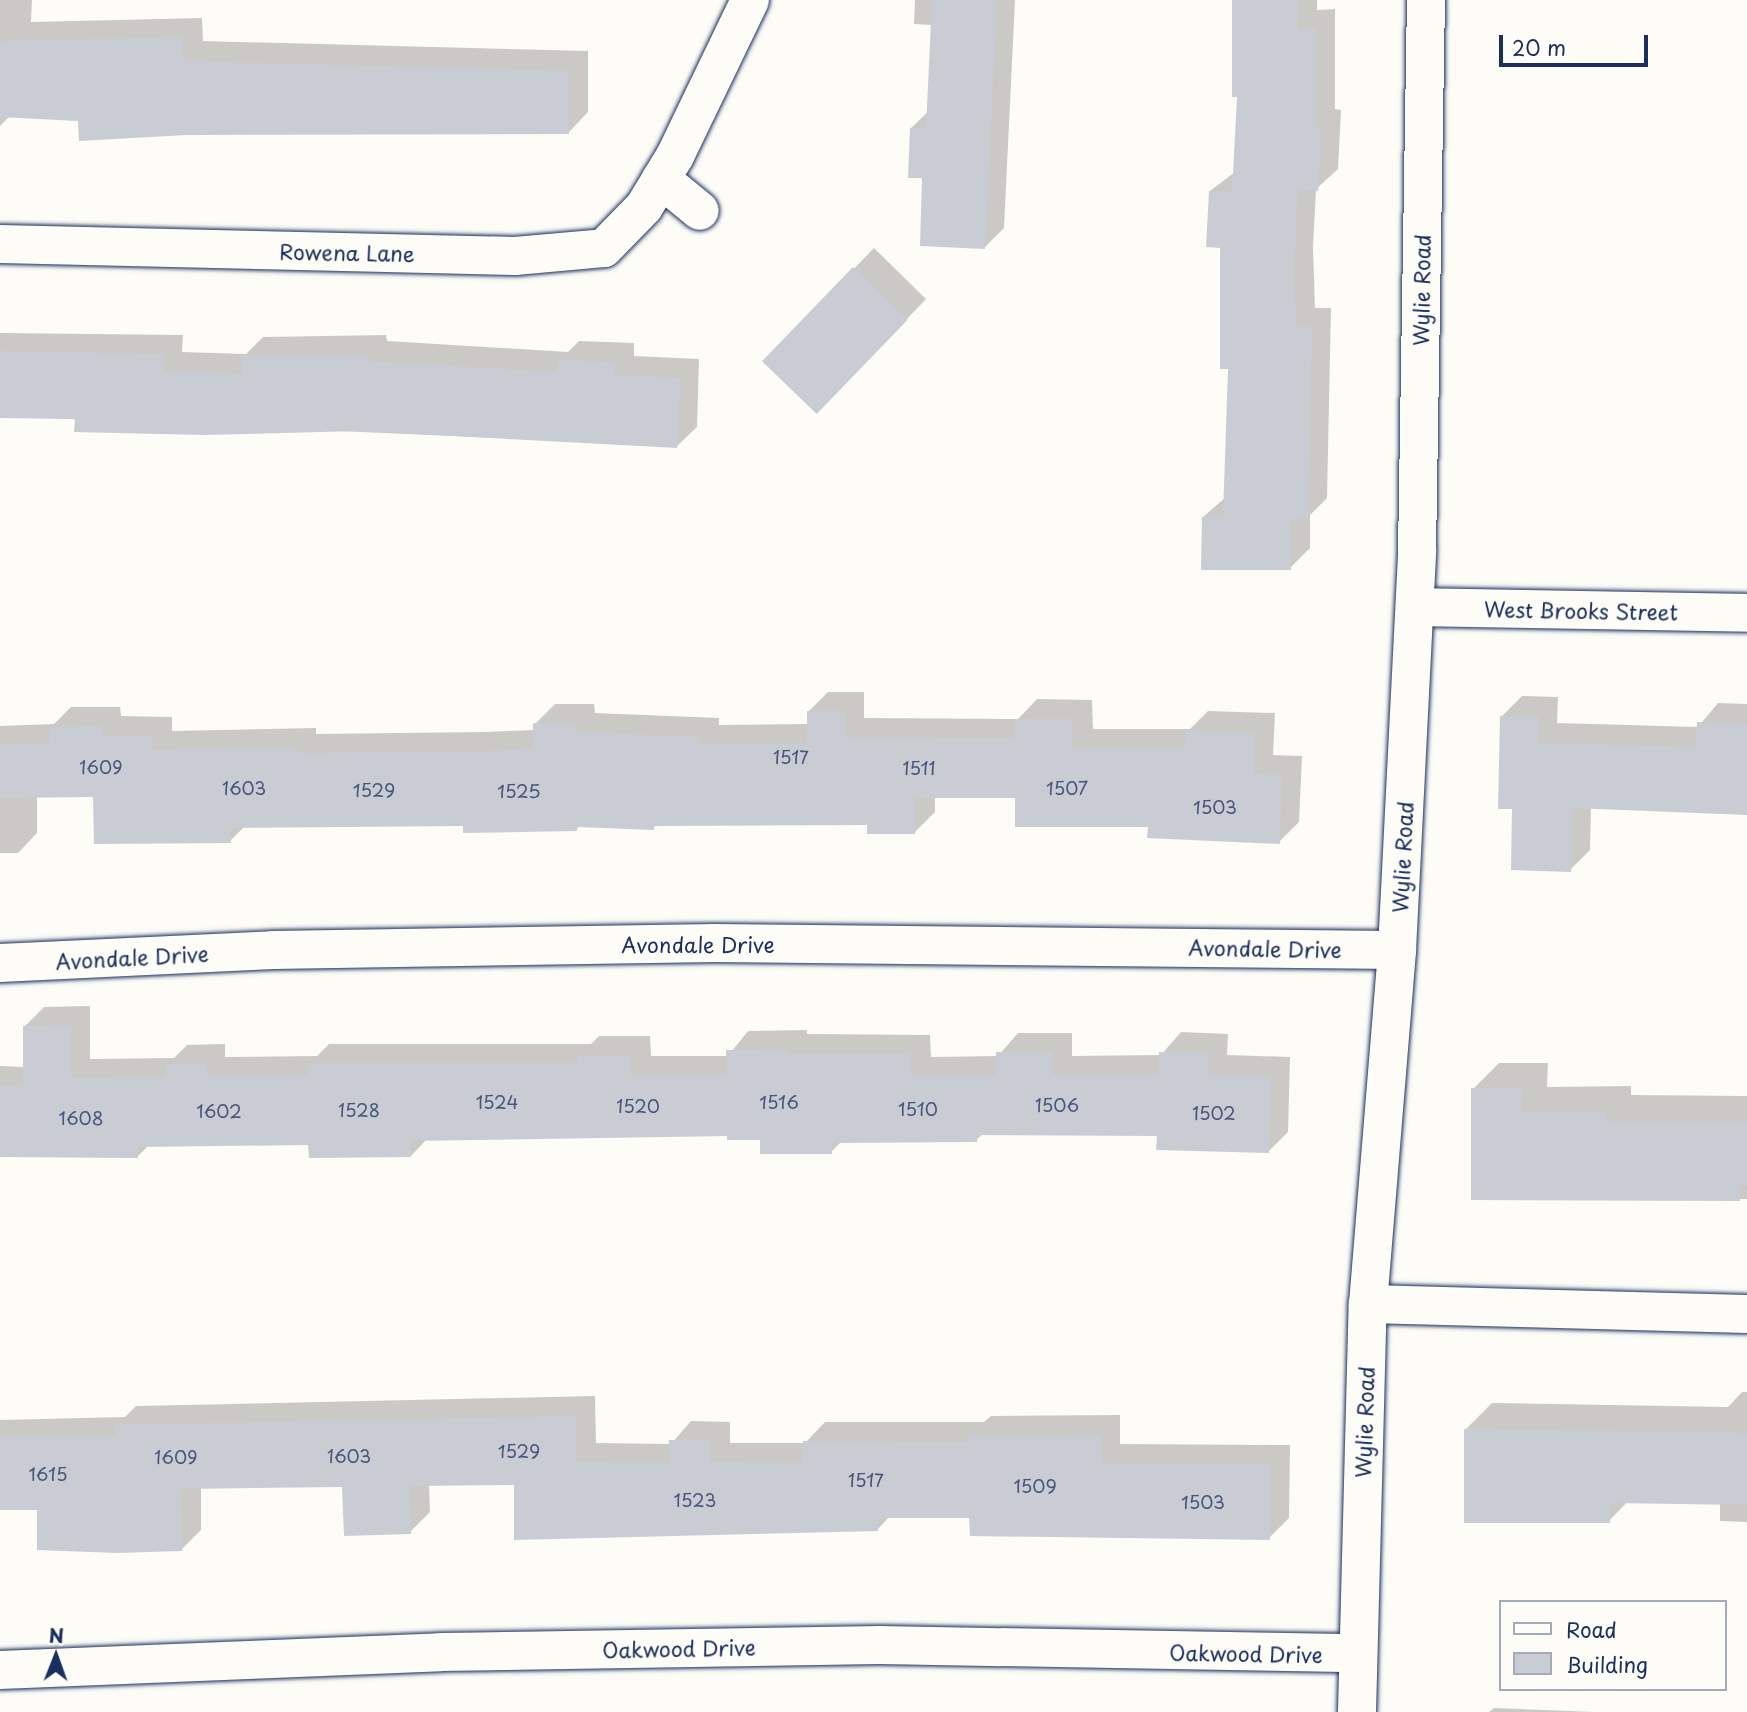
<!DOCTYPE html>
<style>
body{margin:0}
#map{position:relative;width:1747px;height:1712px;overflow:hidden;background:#fdfcf7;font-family:"Playpen Sans",sans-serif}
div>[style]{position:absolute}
.shadow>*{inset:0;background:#0003}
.building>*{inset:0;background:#c9ccd3;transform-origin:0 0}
.roads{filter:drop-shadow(0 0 2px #1b2f5e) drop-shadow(0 0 2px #1b2f5e)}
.minor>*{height:38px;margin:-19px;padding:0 19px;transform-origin:19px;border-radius:19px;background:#fdfcf7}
span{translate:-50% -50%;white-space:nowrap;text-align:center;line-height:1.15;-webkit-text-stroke:6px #fdfcf7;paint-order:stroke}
.number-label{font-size:18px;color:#46567b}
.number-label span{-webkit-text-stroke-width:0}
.street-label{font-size:21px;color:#1b2f5e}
.legend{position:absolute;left:1499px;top:1600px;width:228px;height:91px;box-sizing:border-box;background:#fdfcf7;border:2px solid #a3aaba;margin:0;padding:9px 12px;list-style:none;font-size:21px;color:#1b2f5e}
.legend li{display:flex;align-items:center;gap:14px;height:35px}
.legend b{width:35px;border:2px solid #a3aaba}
.north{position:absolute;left:21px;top:1621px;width:70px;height:70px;-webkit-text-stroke:5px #fdfcf7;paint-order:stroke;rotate:1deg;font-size:19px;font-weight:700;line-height:28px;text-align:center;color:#1b2f5e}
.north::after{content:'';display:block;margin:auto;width:24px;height:32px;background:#1b2f5e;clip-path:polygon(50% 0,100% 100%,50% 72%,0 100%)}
.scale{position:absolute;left:1499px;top:35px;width:149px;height:32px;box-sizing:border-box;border:4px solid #1b2f5e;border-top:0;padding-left:9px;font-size:21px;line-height:24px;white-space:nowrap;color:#1b2f5e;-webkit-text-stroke:5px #fdfcf7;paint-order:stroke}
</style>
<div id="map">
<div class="shadow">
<i style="clip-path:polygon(0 0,32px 0,31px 22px,202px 18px,203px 41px,588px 51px,588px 112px,569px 132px,10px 116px,0 126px)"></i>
<i style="clip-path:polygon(915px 0,1015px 0,1004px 228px,985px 247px,923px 176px,911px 128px,928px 112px,932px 25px,914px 24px)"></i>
<i style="clip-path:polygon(1234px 0,1317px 0,1317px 10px,1335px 9px,1335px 109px,1341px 110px,1338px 169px,1316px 189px,1313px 248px,1315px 308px,1331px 308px,1327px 498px,1310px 515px,1310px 548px,1290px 568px,1203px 517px,1226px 497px,1230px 367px,1222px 246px,1210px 191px,1235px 172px,1239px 95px)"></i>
<i style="clip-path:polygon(874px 248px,926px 299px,838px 391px,765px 361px)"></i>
<i style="clip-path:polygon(0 333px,183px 335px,182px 352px,246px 354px,263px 337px,386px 335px,387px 341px,568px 352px,579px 341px,634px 343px,634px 356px,699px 359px,697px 427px,677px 446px,0 416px)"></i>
<i style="clip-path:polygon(828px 692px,864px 692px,864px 718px,1018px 719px,1037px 699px,1092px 700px,1093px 729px,1190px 729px,1208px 711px,1275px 713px,1273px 755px,1302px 756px,1299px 822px,1279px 842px,1150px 825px,1017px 796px,935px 796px,935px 812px,915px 832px,869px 823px,657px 824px,653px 828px,580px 825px,576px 830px,465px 824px,245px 826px,230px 841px,95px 796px,37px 796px,37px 833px,18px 853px,0 853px,0 726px,54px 724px,71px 707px,120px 707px,121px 716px,172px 717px,172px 731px,316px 728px,316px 734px,483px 732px,535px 730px,535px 724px,555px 704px,594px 704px,595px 713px,719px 718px,719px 725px,808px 724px,808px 712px)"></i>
<i style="clip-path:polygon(1522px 696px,1558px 697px,1557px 723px,1698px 727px,1718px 703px,1747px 704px,1747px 813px,1591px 807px,1590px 850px,1570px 870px,1514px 807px,1502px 716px)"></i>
<i style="clip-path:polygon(90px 1006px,90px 1059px,174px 1058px,187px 1045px,225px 1044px,225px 1057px,317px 1056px,329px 1044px,591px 1044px,599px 1036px,650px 1036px,651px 1056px,728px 1056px,748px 1031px,807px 1030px,807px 1034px,930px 1035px,931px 1057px,998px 1056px,1018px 1033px,1072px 1033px,1072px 1056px,1161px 1055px,1181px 1032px,1228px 1034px,1227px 1055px,1290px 1057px,1288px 1132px,1268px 1152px,1158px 1134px,983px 1134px,976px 1140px,842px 1141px,831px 1152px,729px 1134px,427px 1139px,411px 1156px,310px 1143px,149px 1145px,137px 1157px,0 1153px,0 1066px,25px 1067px,24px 1027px,44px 1007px)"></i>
<i style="clip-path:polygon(1499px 1063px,1548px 1063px,1547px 1087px,1631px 1086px,1631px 1095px,1747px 1096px,1747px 1199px,1473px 1199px,1473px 1089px)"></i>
<i style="clip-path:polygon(1742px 1392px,1747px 1392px,1747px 1522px,1720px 1521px,1720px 1503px,1628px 1501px,1609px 1521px,1466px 1429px,1492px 1403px,1728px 1407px)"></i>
<i style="clip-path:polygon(595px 1396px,596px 1443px,671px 1444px,691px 1421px,730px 1422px,730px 1443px,805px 1443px,825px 1422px,984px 1422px,991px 1416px,1120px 1415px,1120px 1444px,1290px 1445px,1289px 1518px,1269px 1538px,971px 1516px,890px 1516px,877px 1530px,516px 1483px,429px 1484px,430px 1512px,410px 1532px,344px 1486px,201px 1487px,201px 1530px,181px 1550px,38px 1508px,0 1509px,0 1420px,125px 1417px,136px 1406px)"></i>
<i style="clip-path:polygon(1494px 1708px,1594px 1712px,1489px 1712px)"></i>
</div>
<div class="building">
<i style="clip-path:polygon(932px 0,997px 0,985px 249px,920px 246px,922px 178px,908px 178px,910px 128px,926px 128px)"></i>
<i style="clip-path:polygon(1232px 0,1298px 0,1298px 29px,1316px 28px,1316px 129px,1321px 129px,1318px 191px,1298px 190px,1294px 269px,1296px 327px,1312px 327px,1308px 519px,1291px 519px,1291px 570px,1201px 570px,1202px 517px,1223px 516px,1228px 369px,1220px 369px,1220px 248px,1206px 247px,1209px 191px,1232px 192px,1237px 97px,1232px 97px)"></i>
<i style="clip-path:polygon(183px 37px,183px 61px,568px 71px,569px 134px,186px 135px,79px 141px,78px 121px,0 117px,0 41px)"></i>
<i style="left:853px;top:267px;width:76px;height:131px;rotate:44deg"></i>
<i style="clip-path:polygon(0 351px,164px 354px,163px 371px,242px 374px,241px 356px,367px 355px,367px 361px,557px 372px,557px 360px,615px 362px,614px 375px,680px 378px,677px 448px,359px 431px,205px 435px,74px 432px,75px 419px,0 418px)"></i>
<i style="clip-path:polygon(807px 711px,845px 711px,845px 737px,1015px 738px,1015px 719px,1072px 719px,1073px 749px,1186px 748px,1186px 730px,1255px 733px,1254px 774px,1282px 775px,1280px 844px,1147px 838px,1148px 827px,1015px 827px,1015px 798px,915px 798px,915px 834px,867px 834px,867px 825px,654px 826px,654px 830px,577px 827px,577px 831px,463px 833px,463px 826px,230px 828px,231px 843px,94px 844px,93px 797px,0 798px,0 745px,49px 743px,49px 727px,101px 726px,102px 736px,152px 736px,152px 750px,297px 747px,297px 753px,462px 752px,533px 749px,533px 723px,575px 723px,575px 732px,700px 737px,700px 744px,807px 743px)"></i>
<i style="clip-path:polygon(1500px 716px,1539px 716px,1538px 743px,1696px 747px,1697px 722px,1747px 724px,1747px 815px,1573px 808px,1571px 872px,1511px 870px,1512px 809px,1498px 809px)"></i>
<i style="clip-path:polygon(71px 1025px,71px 1078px,166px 1077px,165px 1064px,206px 1063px,206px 1076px,308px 1075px,307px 1063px,577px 1063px,577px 1056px,631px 1055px,631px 1075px,727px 1075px,726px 1050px,788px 1049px,788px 1054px,911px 1054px,911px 1076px,996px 1076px,996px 1052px,1052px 1052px,1053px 1075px,1159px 1075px,1159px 1052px,1209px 1053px,1208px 1075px,1271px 1077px,1269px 1153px,1156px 1150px,1157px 1136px,977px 1135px,977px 1142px,832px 1143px,832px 1154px,760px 1154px,760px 1140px,727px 1140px,727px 1136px,411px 1141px,411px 1157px,309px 1158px,308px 1145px,138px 1147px,138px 1158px,0 1157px,0 1086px,23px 1086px,23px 1026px)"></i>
<i style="clip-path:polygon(1471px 1088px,1522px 1088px,1521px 1112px,1605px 1112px,1605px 1121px,1747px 1121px,1747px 1186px,1740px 1186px,1740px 1201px,1471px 1200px)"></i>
<i style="clip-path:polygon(576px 1416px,577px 1462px,669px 1463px,669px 1440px,711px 1441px,710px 1462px,803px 1463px,803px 1441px,969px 1442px,969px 1435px,1101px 1435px,1101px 1463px,1270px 1464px,1270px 1540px,970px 1536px,969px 1518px,878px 1518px,878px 1531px,514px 1540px,514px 1485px,409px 1486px,411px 1534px,344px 1536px,342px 1487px,181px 1489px,182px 1551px,117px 1553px,37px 1550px,37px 1510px,0 1510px,0 1437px,115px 1436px,115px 1425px)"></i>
<i style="clip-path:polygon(1464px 1429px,1747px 1433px,1747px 1505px,1610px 1503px,1610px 1523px,1464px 1523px)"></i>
</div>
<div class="roads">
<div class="minor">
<i style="left:661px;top:179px;width:50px;rotate:39.4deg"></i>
<i style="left:0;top:244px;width:515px;rotate:1.33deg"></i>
<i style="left:515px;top:256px;width:89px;rotate:-5.1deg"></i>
<i style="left:604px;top:248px;width:57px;rotate:-45.7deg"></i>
<i style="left:644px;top:207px;width:60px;rotate:-58.7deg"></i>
<i style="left:675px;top:156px;width:173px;rotate:-64.3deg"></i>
<i style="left:1415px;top:607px;width:332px;rotate:1deg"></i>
<i style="left:0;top:963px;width:273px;rotate:-2.7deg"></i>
<i style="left:273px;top:950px;width:442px;rotate:-0.9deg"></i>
<i style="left:715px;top:943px;width:682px;rotate:0.59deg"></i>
<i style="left:1368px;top:1304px;width:379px;rotate:1.5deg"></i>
<i style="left:0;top:1670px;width:441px;rotate:-2.3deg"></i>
<i style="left:441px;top:1652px;width:439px;rotate:-0.9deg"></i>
<i style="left:880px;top:1645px;width:478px;rotate:1deg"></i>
<i style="left:1357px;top:1712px;width:408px;rotate:-88.5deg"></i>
<i style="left:1368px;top:1304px;width:355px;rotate:-85.3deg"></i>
<i style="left:1397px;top:950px;width:399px;rotate:-87.1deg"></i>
<i style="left:1417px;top:552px;width:552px;rotate:-89.07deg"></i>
</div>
</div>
<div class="number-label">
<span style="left:791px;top:757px">1517</span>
<span style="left:101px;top:767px">1609</span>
<span style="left:919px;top:768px">1511</span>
<span style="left:244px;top:788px">1603</span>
<span style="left:1067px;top:788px">1507</span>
<span style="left:374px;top:790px">1529</span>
<span style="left:519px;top:791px">1525</span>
<span style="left:1215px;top:807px">1503</span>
<span style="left:497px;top:1102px">1524</span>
<span style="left:779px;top:1102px">1516</span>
<span style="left:1057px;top:1105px">1506</span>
<span style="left:638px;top:1106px">1520</span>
<span style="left:918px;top:1109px">1510</span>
<span style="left:359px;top:1110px">1528</span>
<span style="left:219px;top:1111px">1602</span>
<span style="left:1214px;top:1113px">1502</span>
<span style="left:81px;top:1118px">1608</span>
<span style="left:519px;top:1451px">1529</span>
<span style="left:349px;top:1456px">1603</span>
<span style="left:176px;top:1457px">1609</span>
<span style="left:48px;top:1474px">1615</span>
<span style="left:866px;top:1480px">1517</span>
<span style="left:1035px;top:1486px">1509</span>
<span style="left:695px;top:1500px">1523</span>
<span style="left:1203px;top:1502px">1503</span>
</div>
<div class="street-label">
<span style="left:347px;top:252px;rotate:1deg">Rowena Lane</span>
<span style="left:1421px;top:290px;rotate:-89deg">Wylie Road</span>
<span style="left:1581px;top:610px;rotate:1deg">West Brooks Street</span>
<span style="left:1402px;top:857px;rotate:-87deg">Wylie Road</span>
<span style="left:698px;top:944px">Avondale Drive</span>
<span style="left:1265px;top:948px;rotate:1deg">Avondale Drive</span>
<span style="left:132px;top:957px;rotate:-3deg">Avondale Drive</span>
<span style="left:1364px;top:1422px;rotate:-88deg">Wylie Road</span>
<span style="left:679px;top:1648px;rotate:-1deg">Oakwood Drive</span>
<span style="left:1246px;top:1653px;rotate:1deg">Oakwood Drive</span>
</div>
<ul class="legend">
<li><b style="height:9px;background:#fdfcf7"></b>Road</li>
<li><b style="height:19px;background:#c9ccd3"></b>Building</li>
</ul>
<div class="north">N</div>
<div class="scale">20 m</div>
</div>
